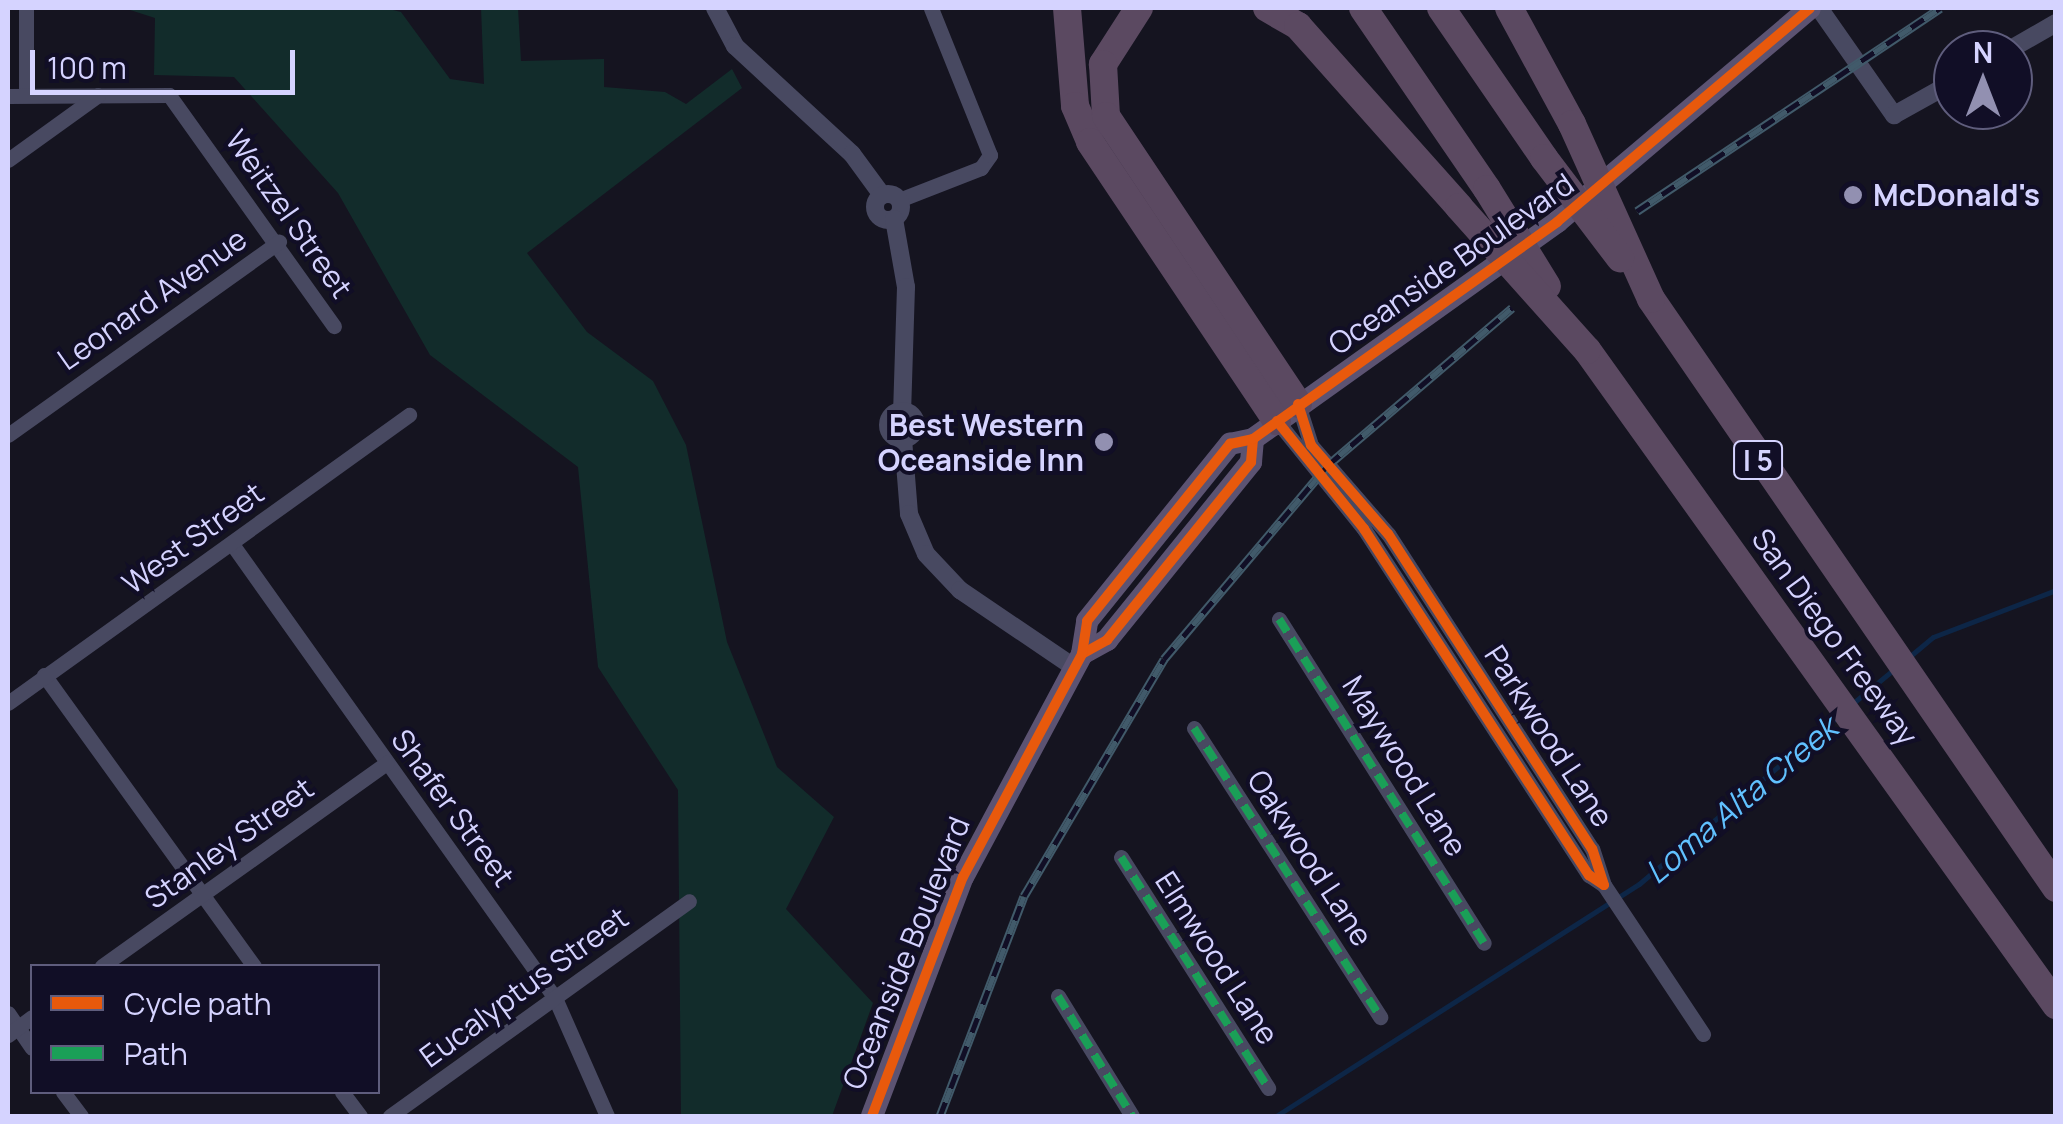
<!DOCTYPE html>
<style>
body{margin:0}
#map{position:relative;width:2063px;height:1124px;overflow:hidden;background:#151420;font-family:Manrope,sans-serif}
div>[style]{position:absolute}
.green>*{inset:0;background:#122c2b}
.stream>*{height:5px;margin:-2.5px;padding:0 2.5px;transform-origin:2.5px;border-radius:2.5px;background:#0d2647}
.minor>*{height:15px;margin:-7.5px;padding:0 7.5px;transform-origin:7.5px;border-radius:7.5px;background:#484961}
.tertiary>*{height:18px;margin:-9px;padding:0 9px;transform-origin:9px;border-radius:9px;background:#484961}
.tertiary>.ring{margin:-9px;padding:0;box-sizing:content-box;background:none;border:18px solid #484961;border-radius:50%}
.primary>*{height:22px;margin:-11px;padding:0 11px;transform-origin:11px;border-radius:11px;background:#5c5372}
.motorway>*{height:28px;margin:-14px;padding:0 14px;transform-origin:14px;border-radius:14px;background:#5b4961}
.rail>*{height:9px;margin-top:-4.5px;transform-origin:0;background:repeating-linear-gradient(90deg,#110e26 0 15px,#415a6a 0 30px);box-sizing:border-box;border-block:2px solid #415a6a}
.motorway-bridge>*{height:28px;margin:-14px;padding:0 14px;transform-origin:14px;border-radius:14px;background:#5b4961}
.quiet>*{height:8px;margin-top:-4px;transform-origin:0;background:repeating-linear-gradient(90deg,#1a9f57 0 15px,transparent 0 23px)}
.cycleway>*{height:10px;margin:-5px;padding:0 5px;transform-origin:5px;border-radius:5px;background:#e8590c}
.dots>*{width:28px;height:28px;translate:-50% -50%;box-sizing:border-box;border:5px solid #110e26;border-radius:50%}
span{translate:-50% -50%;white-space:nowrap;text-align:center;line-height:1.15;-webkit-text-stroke:8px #110e26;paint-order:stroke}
.shield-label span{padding:2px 8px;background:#110e26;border:2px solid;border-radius:8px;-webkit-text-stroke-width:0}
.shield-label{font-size:28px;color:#d5d3ff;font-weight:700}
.poi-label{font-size:30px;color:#d5d3ff;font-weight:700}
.left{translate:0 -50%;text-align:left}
.right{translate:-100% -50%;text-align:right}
.street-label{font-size:30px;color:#d5d3ff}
.water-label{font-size:32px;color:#61c1ff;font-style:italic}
.frame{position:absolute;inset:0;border:10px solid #d5d3ff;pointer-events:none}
.legend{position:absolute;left:30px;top:964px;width:350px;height:130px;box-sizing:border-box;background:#110e26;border:2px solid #5f5d7d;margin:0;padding:12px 18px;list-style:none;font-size:30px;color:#d5d3ff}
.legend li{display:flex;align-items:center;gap:20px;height:50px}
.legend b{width:50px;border:2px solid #5f5d7d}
.north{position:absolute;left:1933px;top:30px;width:100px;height:100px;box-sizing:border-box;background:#110e26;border:2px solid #5f5d7d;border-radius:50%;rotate:0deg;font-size:28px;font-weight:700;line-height:40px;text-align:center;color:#d5d3ff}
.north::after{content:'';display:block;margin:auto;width:35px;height:45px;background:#9290b1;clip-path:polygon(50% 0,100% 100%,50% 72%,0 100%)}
.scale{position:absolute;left:30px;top:50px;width:265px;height:45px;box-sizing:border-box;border:5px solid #d5d3ff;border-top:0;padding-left:12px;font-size:30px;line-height:35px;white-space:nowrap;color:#d5d3ff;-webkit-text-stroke:8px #110e26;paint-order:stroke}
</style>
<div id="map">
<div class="green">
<i style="clip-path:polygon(385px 8px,401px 12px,450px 79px,484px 84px,481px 8px,518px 8px,521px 61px,604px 59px,604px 87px,665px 92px,686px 104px,732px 69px,742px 88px,527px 253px,587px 332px,653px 381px,686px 445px,727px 642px,777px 767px,834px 817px,786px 909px,873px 1003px,832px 1116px,681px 1116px,678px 790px,598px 667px,578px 467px,430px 355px,338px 193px,234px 77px,154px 75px,155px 18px,127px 9px)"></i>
</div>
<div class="stream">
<i style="left:1909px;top:657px;width:31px;rotate:-40deg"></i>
<i style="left:1933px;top:637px;width:132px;rotate:-20.9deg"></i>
<i style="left:1852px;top:704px;width:53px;rotate:-39.7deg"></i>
<i style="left:1276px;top:1116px;width:431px;rotate:-32.6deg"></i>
<i style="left:1639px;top:884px;width:262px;rotate:-40.2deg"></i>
</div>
<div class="minor">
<i style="left:26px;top:8px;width:87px;rotate:90deg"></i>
<i style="left:8px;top:96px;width:161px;rotate:-0.4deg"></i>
<i style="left:169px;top:95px;width:284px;rotate:54.5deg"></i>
<i style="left:8px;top:160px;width:111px;rotate:-35.8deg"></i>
<i style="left:899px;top:200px;width:88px;rotate:-21.3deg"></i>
<i style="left:981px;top:168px;width:16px;rotate:-55deg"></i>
<i style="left:990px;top:155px;width:158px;rotate:-111.9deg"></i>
<i style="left:1277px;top:421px;width:139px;rotate:51.1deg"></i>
<i style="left:1364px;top:529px;width:413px;rotate:57deg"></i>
<i style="left:1589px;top:875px;width:18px;rotate:34deg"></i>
<i style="left:1604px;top:885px;width:38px;rotate:-108deg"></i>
<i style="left:1592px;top:849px;width:375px;rotate:-122.9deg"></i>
<i style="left:1388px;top:534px;width:118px;rotate:-130.9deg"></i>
<i style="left:1311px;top:445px;width:43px;rotate:-107.6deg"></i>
<i style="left:8px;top:435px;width:333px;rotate:-35.5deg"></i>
<i style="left:232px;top:544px;width:557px;rotate:54.57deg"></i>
<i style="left:555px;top:998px;width:129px;rotate:66.2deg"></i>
<i style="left:1279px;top:619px;width:383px;rotate:57.7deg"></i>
<i style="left:44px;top:675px;width:359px;rotate:54.2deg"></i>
<i style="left:8px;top:703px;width:494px;rotate:-35.7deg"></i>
<i style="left:1194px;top:728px;width:344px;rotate:57.2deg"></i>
<i style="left:1121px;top:857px;width:274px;rotate:57.5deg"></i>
<i style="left:1604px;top:885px;width:179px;rotate:56.4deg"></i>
<i style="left:102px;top:966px;width:350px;rotate:-35.5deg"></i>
<i style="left:1058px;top:996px;width:141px;rotate:58.3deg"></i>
<i style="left:8px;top:1013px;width:42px;rotate:55.6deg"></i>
<i style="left:8px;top:1035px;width:30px;rotate:-37deg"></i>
<i style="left:63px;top:1092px;width:30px;rotate:53deg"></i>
<i style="left:342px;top:1092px;width:30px;rotate:53deg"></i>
<i style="left:390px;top:1116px;width:368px;rotate:-35.7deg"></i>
</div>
<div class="tertiary">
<i style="left:715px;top:8px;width:43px;rotate:62.2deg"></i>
<i style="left:735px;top:46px;width:159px;rotate:42.7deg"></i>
<i style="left:852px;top:154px;width:51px;rotate:53.8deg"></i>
<i style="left:1819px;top:8px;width:131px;rotate:55deg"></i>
<i style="left:1894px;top:115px;width:68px;rotate:-29.2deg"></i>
<i style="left:2009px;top:50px;width:54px;rotate:-29.9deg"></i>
<i class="ring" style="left:875px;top:194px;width:8px;height:8px"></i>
<i style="left:894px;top:219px;width:69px;rotate:80deg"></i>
<i style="left:906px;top:287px;width:124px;rotate:91.8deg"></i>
<i class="ring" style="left:888px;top:411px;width:10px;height:10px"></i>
<i style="left:903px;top:439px;width:75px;rotate:85.4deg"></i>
<i style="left:909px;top:514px;width:43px;rotate:67deg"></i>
<i style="left:926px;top:554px;width:50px;rotate:46.6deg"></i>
<i style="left:960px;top:590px;width:139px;rotate:34.1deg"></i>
</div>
<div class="primary">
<i style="left:1082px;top:654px;width:29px;rotate:-29deg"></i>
<i style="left:1107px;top:640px;width:229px;rotate:-51deg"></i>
<i style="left:1251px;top:462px;width:23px;rotate:-85deg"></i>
<i style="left:872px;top:1116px;width:256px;rotate:-69.2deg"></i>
<i style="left:963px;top:877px;width:253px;rotate:-61.9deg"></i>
<i style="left:1082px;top:654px;width:33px;rotate:-81deg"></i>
<i style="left:1087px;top:621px;width:228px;rotate:-51.1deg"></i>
<i style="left:1230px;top:444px;width:24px;rotate:-12deg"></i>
<i style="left:1253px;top:439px;width:374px;rotate:-35.5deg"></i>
<i style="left:1557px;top:222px;width:331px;rotate:-40.2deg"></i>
</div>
<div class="motorway">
<i style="left:1067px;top:8px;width:98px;rotate:85.3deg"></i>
<i style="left:1075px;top:106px;width:39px;rotate:67deg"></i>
<i style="left:1090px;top:142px;width:336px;rotate:56.2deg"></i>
<i style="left:1139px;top:8px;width:67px;rotate:122.7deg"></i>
<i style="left:1103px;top:64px;width:52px;rotate:86.7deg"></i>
<i style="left:1106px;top:116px;width:346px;rotate:56.3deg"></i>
<i style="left:1267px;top:8px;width:36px;rotate:30deg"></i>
<i style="left:1298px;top:26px;width:242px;rotate:48.3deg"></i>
<i style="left:1363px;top:8px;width:219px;rotate:55.6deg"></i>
<i style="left:1441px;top:8px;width:182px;rotate:55.5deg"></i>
<i style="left:1509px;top:8px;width:132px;rotate:61.5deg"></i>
<i style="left:1651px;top:299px;width:715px;rotate:55.49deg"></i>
<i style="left:1587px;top:350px;width:806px;rotate:54.4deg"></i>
</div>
<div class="rail">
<i style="left:1637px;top:211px;width:365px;rotate:-33.8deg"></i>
<i style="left:940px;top:1116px;width:235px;rotate:-69.1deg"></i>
<i style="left:1024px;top:896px;width:275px;rotate:-59.4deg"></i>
<i style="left:1164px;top:659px;width:254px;rotate:-49.8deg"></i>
<i style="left:1328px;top:465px;width:242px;rotate:-40.5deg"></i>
</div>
<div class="motorway-bridge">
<i style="left:1572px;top:124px;width:192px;rotate:65.7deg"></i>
<i style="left:1544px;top:158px;width:126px;rotate:52.8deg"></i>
<i style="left:1487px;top:189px;width:114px;rotate:58.3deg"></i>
<i style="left:1459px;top:207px;width:192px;rotate:48.2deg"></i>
</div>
<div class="quiet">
<i style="left:1279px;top:619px;width:383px;rotate:57.7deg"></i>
<i style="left:1194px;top:728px;width:344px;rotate:57.2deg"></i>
<i style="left:1121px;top:857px;width:274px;rotate:57.5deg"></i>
<i style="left:1058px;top:996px;width:141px;rotate:58.3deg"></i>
</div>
<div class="cycleway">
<i style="left:1277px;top:421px;width:139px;rotate:51.1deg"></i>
<i style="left:1364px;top:529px;width:413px;rotate:57deg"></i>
<i style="left:1589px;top:875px;width:18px;rotate:34deg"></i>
<i style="left:1604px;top:885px;width:38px;rotate:-108deg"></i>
<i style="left:1592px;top:849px;width:375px;rotate:-122.9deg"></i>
<i style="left:1388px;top:534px;width:118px;rotate:-130.9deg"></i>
<i style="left:1311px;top:445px;width:43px;rotate:-107.6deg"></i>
<i style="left:1082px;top:654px;width:29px;rotate:-29deg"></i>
<i style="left:1107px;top:640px;width:229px;rotate:-51deg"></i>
<i style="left:1251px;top:462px;width:23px;rotate:-85deg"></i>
<i style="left:872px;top:1116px;width:256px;rotate:-69.2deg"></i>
<i style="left:963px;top:877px;width:253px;rotate:-61.9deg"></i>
<i style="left:1082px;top:654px;width:33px;rotate:-81deg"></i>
<i style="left:1087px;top:621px;width:228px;rotate:-51.1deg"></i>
<i style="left:1230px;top:444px;width:24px;rotate:-12deg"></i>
<i style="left:1253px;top:439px;width:374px;rotate:-35.5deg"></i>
<i style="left:1557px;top:222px;width:331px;rotate:-40.2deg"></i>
</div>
<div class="dots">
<i style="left:1853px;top:195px;background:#9290b1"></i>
<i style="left:1104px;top:442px;background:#9290b1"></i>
</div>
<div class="shield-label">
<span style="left:1758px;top:460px">I 5</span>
</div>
<div class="poi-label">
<span class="left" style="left:1873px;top:195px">McDonald's</span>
<span class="right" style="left:1084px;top:442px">Best Western<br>Oceanside Inn</span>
</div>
<div class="street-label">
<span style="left:289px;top:214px;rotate:55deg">Weitzel Street</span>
<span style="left:1451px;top:264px;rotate:-35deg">Oceanside Boulevard</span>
<span style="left:152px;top:299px;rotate:-35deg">Leonard Avenue</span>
<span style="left:193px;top:538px;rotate:-36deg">West Street</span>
<span style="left:1835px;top:637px;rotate:54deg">San Diego Freeway</span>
<span style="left:1549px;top:736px;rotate:57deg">Parkwood Lane</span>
<span style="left:1405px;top:766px;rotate:58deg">Maywood Lane</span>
<span style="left:453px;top:808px;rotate:54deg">Shafer Street</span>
<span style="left:229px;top:843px;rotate:-36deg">Stanley Street</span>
<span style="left:1310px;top:858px;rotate:57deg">Oakwood Lane</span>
<span style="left:906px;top:953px;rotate:-68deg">Oceanside Boulevard</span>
<span style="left:1217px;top:958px;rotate:57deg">Elmwood Lane</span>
<span style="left:524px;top:987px;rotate:-36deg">Eucalyptus Street</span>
</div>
<div class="water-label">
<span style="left:1741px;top:800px;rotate:-40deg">Loma Alta Creek</span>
</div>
<div class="frame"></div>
<ul class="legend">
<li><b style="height:12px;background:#e8590c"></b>Cycle path</li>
<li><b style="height:12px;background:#1a9f57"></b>Path</li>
</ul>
<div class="north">N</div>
<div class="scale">100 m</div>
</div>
